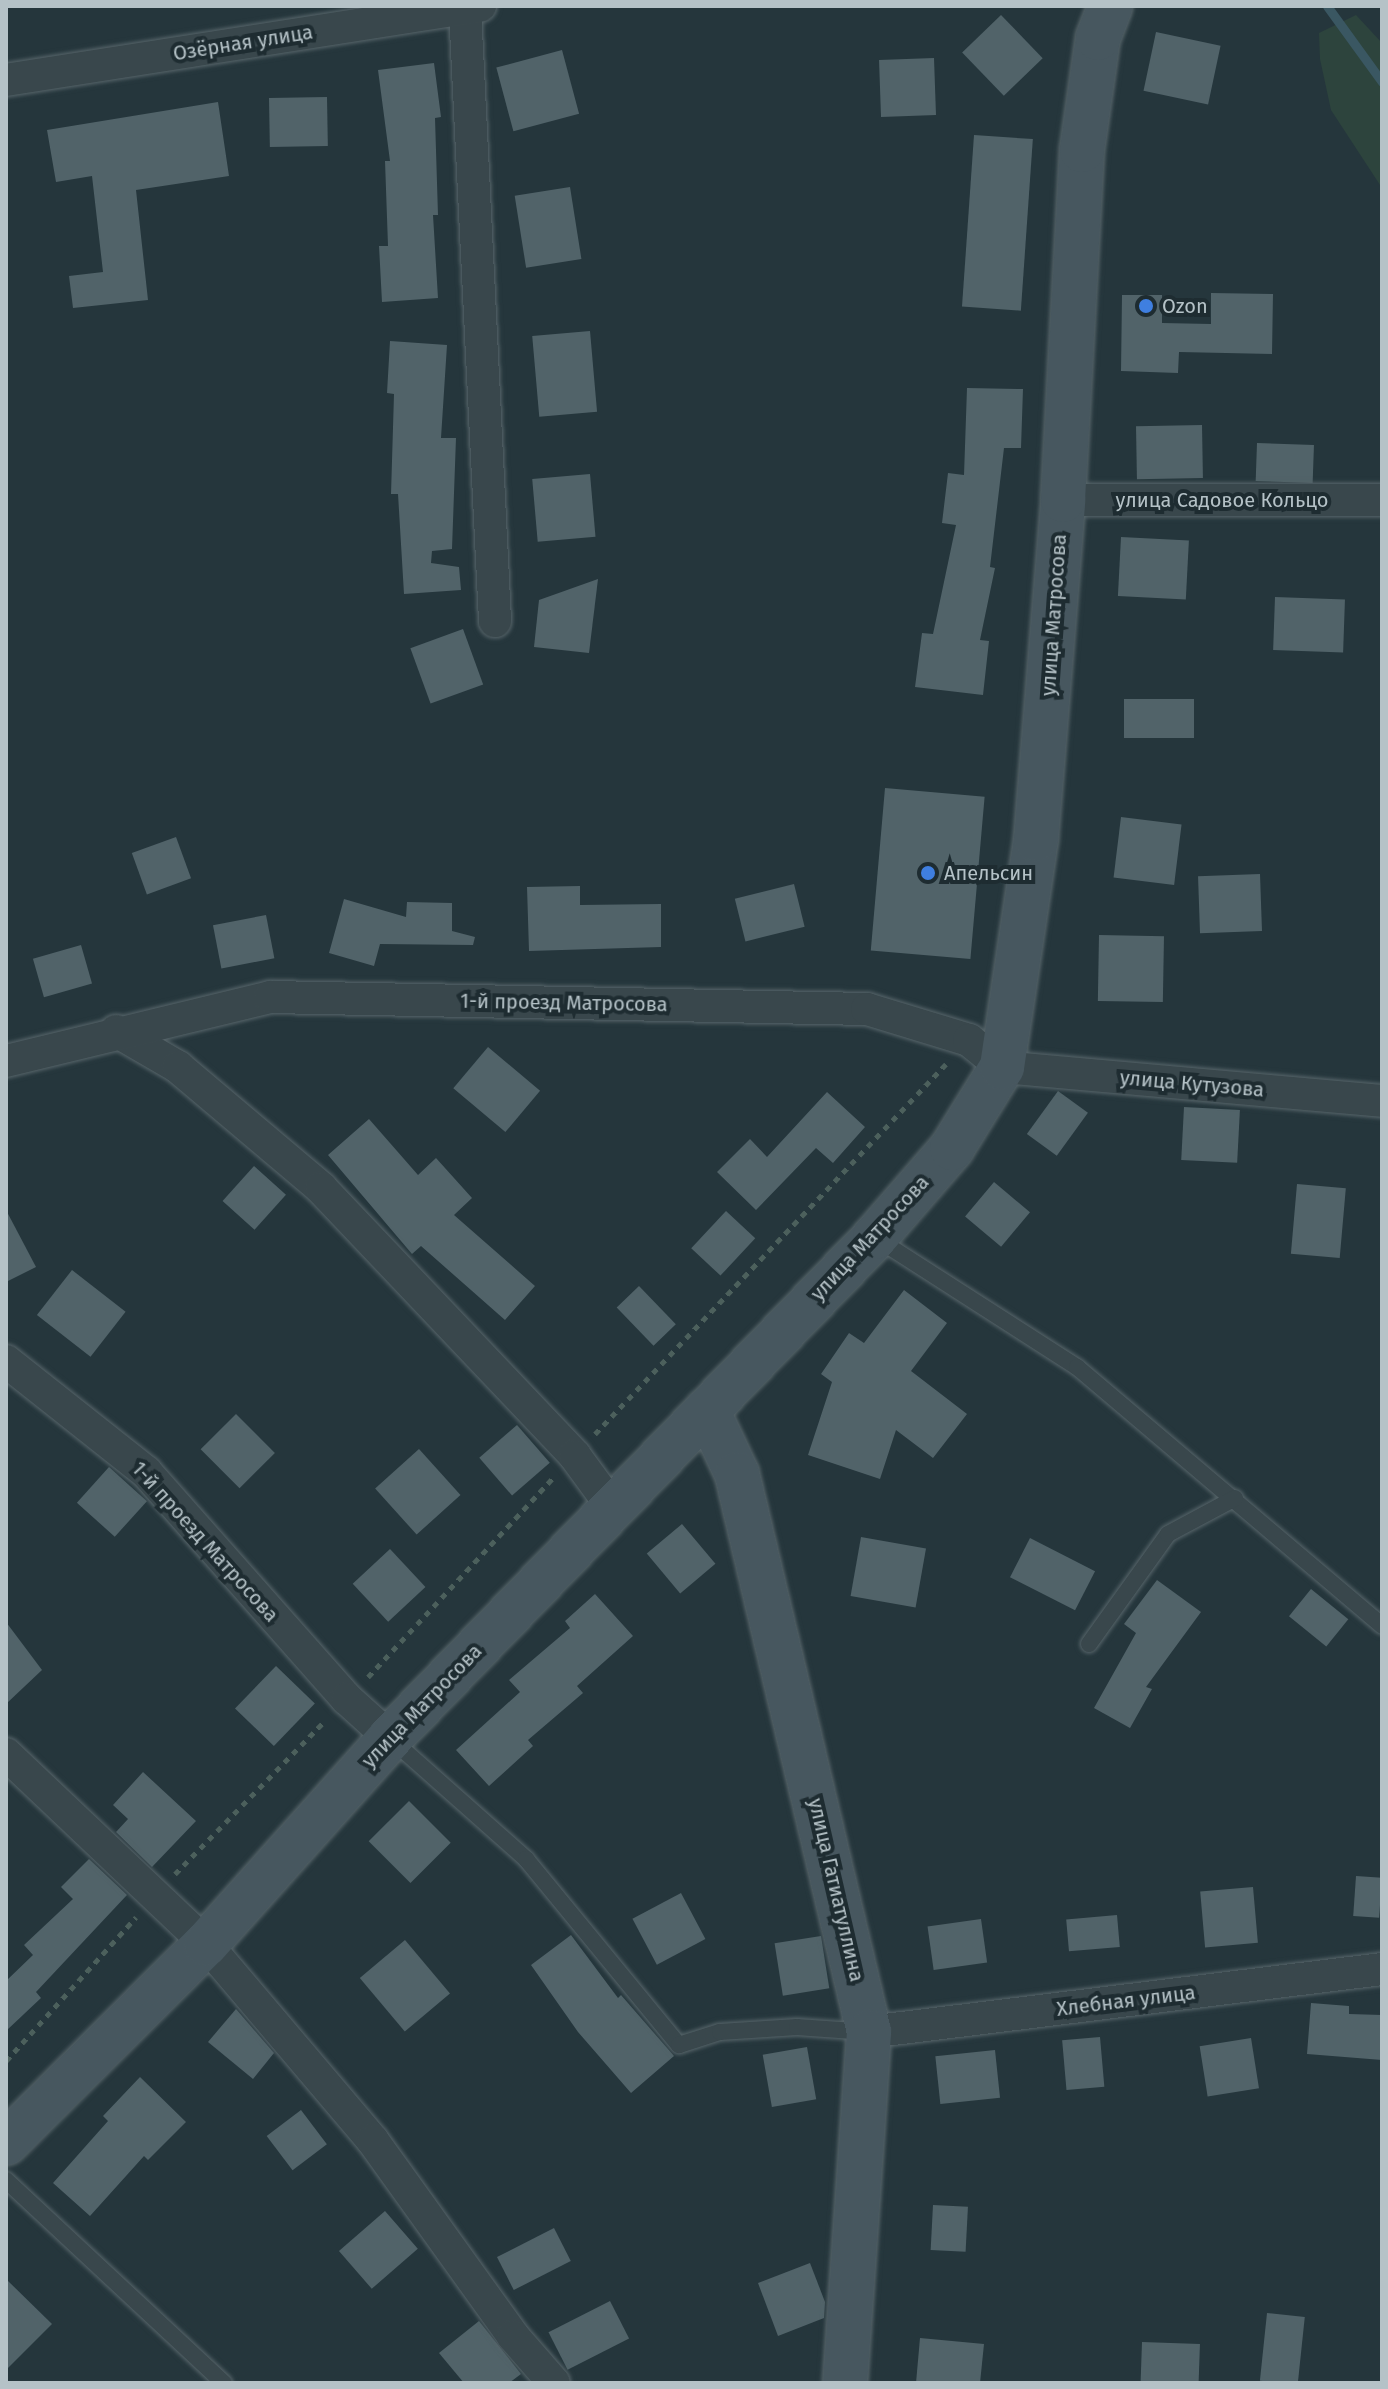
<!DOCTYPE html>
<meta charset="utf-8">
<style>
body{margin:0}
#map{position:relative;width:1388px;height:2389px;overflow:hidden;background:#25363c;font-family:"Fira Sans",sans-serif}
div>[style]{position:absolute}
.green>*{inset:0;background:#2d443d}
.stream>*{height:9px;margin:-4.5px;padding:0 4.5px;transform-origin:4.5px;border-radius:4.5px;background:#3a5762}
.building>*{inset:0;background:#516369;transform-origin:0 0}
.path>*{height:5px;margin-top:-2.5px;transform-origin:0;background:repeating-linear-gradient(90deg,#4c605c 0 6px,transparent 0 12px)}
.roads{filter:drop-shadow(0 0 2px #57656a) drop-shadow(0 0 2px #57656a)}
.lane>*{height:16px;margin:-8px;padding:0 8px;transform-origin:8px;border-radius:8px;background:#39474c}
.street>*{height:32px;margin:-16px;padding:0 16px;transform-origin:16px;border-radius:16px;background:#39474c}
.secondary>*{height:44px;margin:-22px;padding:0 22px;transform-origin:22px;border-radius:22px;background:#47575f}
.dots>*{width:22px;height:22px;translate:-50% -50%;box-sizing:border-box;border:4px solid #1e2c31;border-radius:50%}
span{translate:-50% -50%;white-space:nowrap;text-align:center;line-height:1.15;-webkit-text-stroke:8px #1e2c31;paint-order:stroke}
.street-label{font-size:20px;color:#b5c2c7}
.poi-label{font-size:20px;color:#b5c2c7}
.left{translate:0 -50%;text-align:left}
.frame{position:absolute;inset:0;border:8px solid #b5c2c7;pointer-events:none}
</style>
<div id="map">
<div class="green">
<i style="clip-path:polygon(1356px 15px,1382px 43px,1382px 188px,1331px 110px,1320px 59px,1319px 33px)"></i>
</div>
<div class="stream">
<i style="left:1327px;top:6px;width:94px;rotate:54.1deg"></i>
</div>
<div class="building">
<i style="left:1001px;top:15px;width:60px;height:54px;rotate:46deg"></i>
<i style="left:1156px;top:32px;width:66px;height:60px;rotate:12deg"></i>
<i style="left:562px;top:50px;width:66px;height:68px;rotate:75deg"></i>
<i style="left:934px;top:58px;width:57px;height:55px;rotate:88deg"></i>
<i style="clip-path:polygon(434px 63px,441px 117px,435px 118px,438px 215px,433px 215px,438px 298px,382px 302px,379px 246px,388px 246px,385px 161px,390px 161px,378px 70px)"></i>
<i style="left:327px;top:97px;width:49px;height:58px;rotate:89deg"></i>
<i style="clip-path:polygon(218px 102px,229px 176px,136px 190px,148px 300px,73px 308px,69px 276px,103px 272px,92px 176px,56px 182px,47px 130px)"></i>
<i style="left:974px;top:135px;width:59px;height:172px;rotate:4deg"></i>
<i style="left:570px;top:187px;width:73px;height:56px;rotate:81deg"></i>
<i style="clip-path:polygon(1211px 293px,1273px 294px,1272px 354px,1179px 352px,1178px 373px,1121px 371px,1122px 295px,1162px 295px,1162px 323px,1211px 324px)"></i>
<i style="left:590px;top:331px;width:81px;height:58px;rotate:85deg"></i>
<i style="clip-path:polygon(390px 341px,447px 345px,441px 438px,456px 438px,452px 549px,432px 551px,431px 563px,459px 567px,461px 590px,404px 594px,398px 494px,391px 494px,394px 394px,387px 393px)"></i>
<i style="clip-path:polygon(967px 388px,1023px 389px,1021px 448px,1004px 448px,990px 567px,995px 568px,980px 640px,989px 641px,983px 695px,915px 687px,922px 633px,933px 634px,956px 525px,942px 523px,948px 473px,964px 475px)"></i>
<i style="left:1202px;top:425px;width:53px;height:66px;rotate:89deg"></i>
<i style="left:1257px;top:443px;width:57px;height:38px;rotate:2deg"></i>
<i style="left:590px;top:474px;width:63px;height:58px;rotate:85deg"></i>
<i style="left:1121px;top:537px;width:68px;height:59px;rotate:3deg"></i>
<i style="clip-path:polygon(598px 579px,589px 653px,534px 647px,539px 600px)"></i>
<i style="left:1275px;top:597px;width:70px;height:53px;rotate:2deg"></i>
<i style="left:463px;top:629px;width:59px;height:56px;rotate:70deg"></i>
<i style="left:1124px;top:699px;width:70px;height:39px"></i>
<i style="left:885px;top:788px;width:100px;height:163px;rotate:5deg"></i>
<i style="left:1121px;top:817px;width:61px;height:61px;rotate:7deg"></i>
<i style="left:176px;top:837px;width:44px;height:47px;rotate:70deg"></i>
<i style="left:1260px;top:874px;width:57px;height:62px;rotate:88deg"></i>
<i style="left:794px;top:884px;width:44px;height:61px;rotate:76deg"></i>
<i style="clip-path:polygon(580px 886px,580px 905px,661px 904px,661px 947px,529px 951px,527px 887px)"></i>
<i style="clip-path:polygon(344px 899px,406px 917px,407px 902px,452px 903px,452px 931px,475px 937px,473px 945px,380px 944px,374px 966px,329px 953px)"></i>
<i style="left:266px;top:915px;width:44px;height:54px;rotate:79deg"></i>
<i style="left:1099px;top:935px;width:65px;height:66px;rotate:1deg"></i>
<i style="left:81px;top:945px;width:40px;height:50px;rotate:74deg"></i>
<i style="left:488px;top:1047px;width:68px;height:54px;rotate:40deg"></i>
<i style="left:1058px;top:1091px;width:37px;height:53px;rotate:36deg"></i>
<i style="clip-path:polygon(827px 1092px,865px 1127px,833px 1163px,816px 1148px,756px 1210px,717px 1172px,750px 1139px,767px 1157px)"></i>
<i style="left:1184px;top:1107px;width:56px;height:53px;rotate:3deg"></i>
<i style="clip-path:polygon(369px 1119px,418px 1175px,436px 1158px,472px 1198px,454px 1215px,535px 1286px,505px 1320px,421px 1246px,412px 1254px,328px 1155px)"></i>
<i style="left:254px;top:1166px;width:43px;height:47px;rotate:42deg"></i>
<i style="left:994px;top:1182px;width:47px;height:45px;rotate:40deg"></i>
<i style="left:1297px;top:1184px;width:49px;height:70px;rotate:5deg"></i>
<i style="clip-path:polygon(6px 1210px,36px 1267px,6px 1282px)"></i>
<i style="left:726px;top:1211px;width:40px;height:51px;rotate:43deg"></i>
<i style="left:72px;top:1270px;width:68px;height:57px;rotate:38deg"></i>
<i style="left:639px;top:1286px;width:53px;height:31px;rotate:46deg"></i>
<i style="clip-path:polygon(904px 1290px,947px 1323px,911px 1371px,967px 1414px,933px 1458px,896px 1430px,880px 1479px,808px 1455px,832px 1382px,821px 1374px,849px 1333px,864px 1343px)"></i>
<i style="left:236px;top:1414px;width:55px;height:50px;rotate:45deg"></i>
<i style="left:517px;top:1425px;width:50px;height:50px;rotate:49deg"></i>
<i style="left:419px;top:1449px;width:62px;height:59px;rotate:48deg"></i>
<i style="left:109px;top:1467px;width:51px;height:48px;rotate:42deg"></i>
<i style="left:682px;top:1524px;width:52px;height:46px;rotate:50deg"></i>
<i style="left:861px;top:1537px;width:66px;height:60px;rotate:10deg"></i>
<i style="left:1030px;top:1538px;width:73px;height:44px;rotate:27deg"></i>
<i style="left:390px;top:1549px;width:52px;height:51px;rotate:47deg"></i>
<i style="clip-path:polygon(1157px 1580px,1201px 1612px,1146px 1687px,1152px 1689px,1130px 1728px,1094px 1708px,1136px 1633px,1124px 1624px)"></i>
<i style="left:1311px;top:1589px;width:48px;height:35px;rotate:39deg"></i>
<i style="clip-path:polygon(595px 1594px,633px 1636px,577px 1686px,583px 1693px,528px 1740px,533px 1746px,489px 1786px,456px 1750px,520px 1692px,509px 1680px,570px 1628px,565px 1621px)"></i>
<i style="clip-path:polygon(6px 1622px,42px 1670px,6px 1704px)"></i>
<i style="left:276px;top:1666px;width:54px;height:59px;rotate:44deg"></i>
<i style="clip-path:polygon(143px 1772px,196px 1821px,152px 1867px,116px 1832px,128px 1819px,113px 1805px)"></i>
<i style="left:409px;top:1801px;width:59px;height:57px;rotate:45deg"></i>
<i style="clip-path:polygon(89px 1859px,127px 1895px,36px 1992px,41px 1998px,6px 2031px,6px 1981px,33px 1955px,24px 1945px,73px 1899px,61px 1887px)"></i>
<i style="left:1356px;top:1876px;width:26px;height:40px;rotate:4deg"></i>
<i style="left:1253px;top:1887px;width:56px;height:53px;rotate:85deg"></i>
<i style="left:681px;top:1893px;width:52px;height:55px;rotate:62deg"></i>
<i style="left:1117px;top:1915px;width:32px;height:51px;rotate:85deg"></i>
<i style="left:981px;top:1919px;width:44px;height:54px;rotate:82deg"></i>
<i style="clip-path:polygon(571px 1935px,618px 1998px,621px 1995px,674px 2056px,631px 2093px,578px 2032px,531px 1965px)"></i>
<i style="left:821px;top:1936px;width:53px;height:47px;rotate:81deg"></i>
<i style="left:405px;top:1940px;width:70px;height:59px;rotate:50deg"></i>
<i style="clip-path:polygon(1311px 2003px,1349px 2006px,1349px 2014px,1382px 2015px,1382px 2060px,1307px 2054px)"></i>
<i style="clip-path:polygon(236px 2009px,274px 2053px,253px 2079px,208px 2042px)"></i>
<i style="left:1100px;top:2037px;width:50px;height:38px;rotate:85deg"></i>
<i style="left:1251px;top:2038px;width:51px;height:52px;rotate:81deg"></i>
<i style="left:807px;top:2047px;width:53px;height:45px;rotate:80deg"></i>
<i style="left:995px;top:2050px;width:48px;height:60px;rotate:84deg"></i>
<i style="clip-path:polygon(140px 2077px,186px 2122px,148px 2160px,144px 2156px,90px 2216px,53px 2183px,108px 2121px,103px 2116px)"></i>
<i style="left:301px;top:2110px;width:43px;height:43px;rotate:53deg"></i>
<i style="left:933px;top:2205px;width:35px;height:45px;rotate:3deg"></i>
<i style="left:385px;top:2211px;width:50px;height:61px;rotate:49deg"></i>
<i style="left:554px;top:2228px;width:37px;height:64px;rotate:63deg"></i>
<i style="clip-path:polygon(810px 2263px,825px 2302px,824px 2318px,778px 2336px,758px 2283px)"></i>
<i style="clip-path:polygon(6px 2279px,52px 2324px,6px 2370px)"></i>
<i style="left:610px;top:2301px;width:42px;height:69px;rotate:63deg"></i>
<i style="left:1267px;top:2313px;width:38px;height:68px;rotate:6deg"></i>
<i style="clip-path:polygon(479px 2321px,521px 2374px,509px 2383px,464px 2383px,439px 2353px)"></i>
<i style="clip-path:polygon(920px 2338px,984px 2344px,980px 2383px,916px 2383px)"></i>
<i style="left:1142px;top:2342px;width:58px;height:41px;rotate:2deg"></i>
</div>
<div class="path">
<i style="left:595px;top:1434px;width:510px;rotate:-46.51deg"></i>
<i style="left:368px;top:1677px;width:275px;rotate:-47.1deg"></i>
<i style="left:175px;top:1874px;width:214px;rotate:-45.6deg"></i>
<i style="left:6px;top:2061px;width:194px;rotate:-47.9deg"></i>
</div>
<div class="roads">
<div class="lane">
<i style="left:876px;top:1238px;width:239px;rotate:32.7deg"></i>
<i style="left:1077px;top:1367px;width:400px;rotate:40.3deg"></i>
<i style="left:1089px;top:1644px;width:135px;rotate:-54.3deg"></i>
<i style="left:1168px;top:1534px;width:76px;rotate:-28.2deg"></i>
<i style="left:391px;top:1739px;width:181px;rotate:41.6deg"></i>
<i style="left:526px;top:1859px;width:241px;rotate:50.6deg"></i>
<i style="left:679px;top:2045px;width:43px;rotate:-17.6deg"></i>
<i style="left:720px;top:2032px;width:77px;rotate:-3.7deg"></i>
<i style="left:797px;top:2027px;width:71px;rotate:4deg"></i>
<i style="left:6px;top:2180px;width:298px;rotate:43deg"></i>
</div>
<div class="street">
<i style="left:465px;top:9px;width:613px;rotate:87.19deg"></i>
<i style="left:6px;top:80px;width:480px;rotate:-8.9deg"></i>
<i style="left:1063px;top:500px;width:319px"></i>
<i style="left:116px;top:1031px;width:72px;rotate:30.1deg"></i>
<i style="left:178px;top:1067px;width:187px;rotate:40.2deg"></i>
<i style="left:321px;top:1188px;width:369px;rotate:46.5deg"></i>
<i style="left:575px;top:1456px;width:64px;rotate:53.8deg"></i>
<i style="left:6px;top:1061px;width:272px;rotate:-13.6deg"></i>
<i style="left:270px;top:997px;width:597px;rotate:1.15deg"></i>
<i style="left:867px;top:1009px;width:107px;rotate:16.9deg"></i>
<i style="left:969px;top:1040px;width:43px;rotate:39.3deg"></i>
<i style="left:1002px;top:1067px;width:382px;rotate:5.1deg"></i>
<i style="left:6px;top:1361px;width:179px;rotate:38.4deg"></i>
<i style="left:146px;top:1472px;width:303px;rotate:48.5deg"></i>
<i style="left:347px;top:1699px;width:58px;rotate:42.2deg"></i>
<i style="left:6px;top:1754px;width:276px;rotate:43.5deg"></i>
<i style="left:206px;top:1944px;width:258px;rotate:49.7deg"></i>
<i style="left:373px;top:2141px;width:240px;rotate:54.3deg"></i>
<i style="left:513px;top:2336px;width:62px;rotate:48.9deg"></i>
<i style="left:869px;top:2032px;width:517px;rotate:-7deg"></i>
</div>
<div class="secondary">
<i style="left:707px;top:1410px;width:71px;rotate:64.9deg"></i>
<i style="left:737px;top:1474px;width:573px;rotate:76.69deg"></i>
<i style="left:869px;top:2032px;width:352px;rotate:93.9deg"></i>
<i style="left:6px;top:2143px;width:282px;rotate:-44.9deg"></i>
<i style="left:206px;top:1944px;width:276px;rotate:-48.2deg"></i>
<i style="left:390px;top:1738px;width:697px;rotate:-45.93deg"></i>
<i style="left:875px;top:1237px;width:118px;rotate:-49.1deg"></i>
<i style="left:952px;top:1148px;width:95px;rotate:-58.3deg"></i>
<i style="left:1002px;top:1067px;width:231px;rotate:-81.5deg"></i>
<i style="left:1036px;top:839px;width:340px;rotate:-85.4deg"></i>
<i style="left:1063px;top:500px;width:351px;rotate:-86.9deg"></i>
<i style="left:1082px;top:150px;width:113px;rotate:-81.9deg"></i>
<i style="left:1098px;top:38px;width:34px;rotate:-69deg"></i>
</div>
</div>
<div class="dots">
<i style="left:1146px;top:306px;background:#3f7fe0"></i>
<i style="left:928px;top:873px;background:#3f7fe0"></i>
</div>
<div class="street-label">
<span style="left:243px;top:43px;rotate:-9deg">Озёрная улица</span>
<span style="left:1222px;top:500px">улица Садовое Кольцо</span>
<span style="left:1054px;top:615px;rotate:-86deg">улица Матросова</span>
<span style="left:564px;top:1003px;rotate:1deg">1-й проезд Матросова</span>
<span style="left:1192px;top:1084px;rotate:5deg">улица Кутузова</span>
<span style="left:870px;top:1238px;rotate:-47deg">улица Матросова</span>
<span style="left:205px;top:1542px;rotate:48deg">1-й проезд Матросова</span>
<span style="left:422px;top:1706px;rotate:-46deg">улица Матросова</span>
<span style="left:836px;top:1890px;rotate:77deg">улица Гатиатуллина</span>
<span style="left:1126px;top:2001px;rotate:-7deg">Хлебная улица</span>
</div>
<div class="poi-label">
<span class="left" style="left:1162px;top:306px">Ozon</span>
<span class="left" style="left:944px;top:873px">Апельсин</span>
</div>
<div class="frame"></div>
</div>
